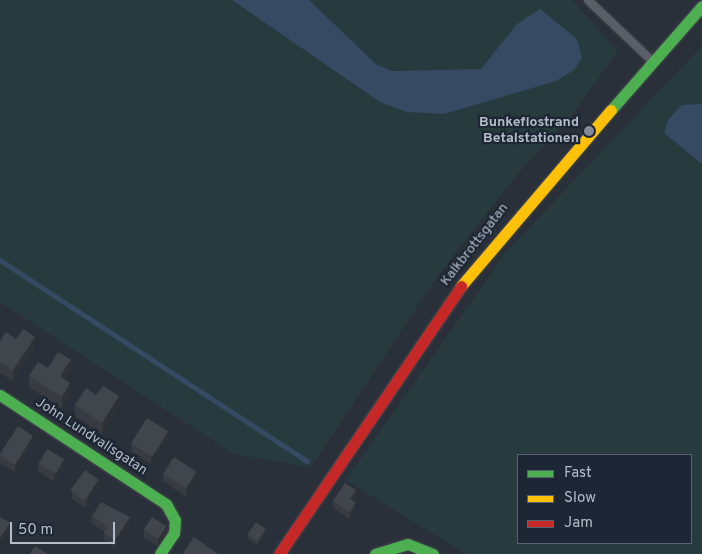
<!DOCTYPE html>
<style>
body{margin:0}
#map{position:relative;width:702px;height:554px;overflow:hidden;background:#2a3039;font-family:Overpass,sans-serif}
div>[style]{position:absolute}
.green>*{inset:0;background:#273b3f}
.water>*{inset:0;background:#374a64}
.stream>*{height:4.5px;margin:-2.25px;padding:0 2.25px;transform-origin:2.25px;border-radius:2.25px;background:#374a64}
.roads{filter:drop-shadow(0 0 1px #484c53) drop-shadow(0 0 1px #484c53)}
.lane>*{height:8px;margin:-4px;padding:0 4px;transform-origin:4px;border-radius:4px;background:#5a5f67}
.fast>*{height:11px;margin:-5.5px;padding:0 5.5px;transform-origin:5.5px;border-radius:5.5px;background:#4caf50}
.slow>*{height:11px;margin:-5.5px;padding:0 5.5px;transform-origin:5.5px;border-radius:5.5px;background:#ffc107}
.jam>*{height:11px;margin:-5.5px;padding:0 5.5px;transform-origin:5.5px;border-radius:5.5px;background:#c62828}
.wall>*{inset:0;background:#383c42}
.shaded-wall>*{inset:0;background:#2e3136}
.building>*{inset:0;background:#41464d;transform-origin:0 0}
.dots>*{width:14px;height:14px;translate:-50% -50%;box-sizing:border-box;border:2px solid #1d2634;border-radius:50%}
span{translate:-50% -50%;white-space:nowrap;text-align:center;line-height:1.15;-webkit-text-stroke:4.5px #1d2634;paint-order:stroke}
.poi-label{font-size:14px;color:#b4bcc9;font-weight:700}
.right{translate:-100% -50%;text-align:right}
.street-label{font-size:14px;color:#b4bcc9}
.legend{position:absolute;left:517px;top:454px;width:175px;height:90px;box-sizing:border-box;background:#1d2634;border:1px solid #596270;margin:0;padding:6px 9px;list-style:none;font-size:15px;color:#b4bcc9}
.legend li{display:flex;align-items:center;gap:10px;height:25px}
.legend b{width:25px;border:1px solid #596270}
.scale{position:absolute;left:10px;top:522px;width:105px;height:22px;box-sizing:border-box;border:2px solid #b4bcc9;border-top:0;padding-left:6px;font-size:15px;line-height:18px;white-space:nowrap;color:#b4bcc9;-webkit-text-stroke:4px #1d2634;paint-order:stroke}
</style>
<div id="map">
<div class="green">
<i style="clip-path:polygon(0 0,232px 0,380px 102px,556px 81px,517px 24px,481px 69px,392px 71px,376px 64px,309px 0,572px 0,618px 51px,571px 116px,515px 177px,434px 281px,311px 467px,234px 454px,0 302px)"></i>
<i style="clip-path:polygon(evenodd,702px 46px,702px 554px,466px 554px,346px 480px,507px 251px,702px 46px,518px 455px,691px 455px,691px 543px,518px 543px,518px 455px)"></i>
</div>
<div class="water">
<i style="clip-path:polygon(232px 0,309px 0,376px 64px,392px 71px,481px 69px,517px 24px,540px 9px,577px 39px,582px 58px,574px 70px,556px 81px,444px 114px,407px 112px,380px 102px)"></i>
<i style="clip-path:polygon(702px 104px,702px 164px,664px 133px,668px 120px,682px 105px)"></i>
</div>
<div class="stream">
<i style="left:0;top:260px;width:367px;rotate:33.2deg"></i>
</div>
<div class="roads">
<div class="lane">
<i style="left:588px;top:0;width:88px;rotate:43.6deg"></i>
</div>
<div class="fast">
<i style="left:611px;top:110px;width:138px;rotate:-48.8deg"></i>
<i style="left:0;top:395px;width:199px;rotate:33.3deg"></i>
<i style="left:166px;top:504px;width:18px;rotate:61deg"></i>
<i style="left:175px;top:520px;width:13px;rotate:94deg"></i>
<i style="left:174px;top:533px;width:25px;rotate:124deg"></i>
<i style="left:375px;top:554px;width:34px;rotate:-17deg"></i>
<i style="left:408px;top:544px;width:27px;rotate:22deg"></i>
</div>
<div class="slow">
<i style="left:461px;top:286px;width:231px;rotate:-49.6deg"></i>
</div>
<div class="jam">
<i style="left:279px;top:554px;width:324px;rotate:-55.8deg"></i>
</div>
</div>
<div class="wall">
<i style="clip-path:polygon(16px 339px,35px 348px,13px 381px,0 373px,0 341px)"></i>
<i style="clip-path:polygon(48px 368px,71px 371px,65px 380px,70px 394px,62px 408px,29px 387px,29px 376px)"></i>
<i style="clip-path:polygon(96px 395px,119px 407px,102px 434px,75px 416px,75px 405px)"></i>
<i style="clip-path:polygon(168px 439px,151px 464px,131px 451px,131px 443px)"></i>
<i style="clip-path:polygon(33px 443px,15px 472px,0 463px,0 454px)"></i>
<i style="clip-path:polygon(38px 464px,64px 466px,54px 482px,38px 471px)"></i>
<i style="clip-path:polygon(163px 474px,197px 479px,186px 497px,163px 481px)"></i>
<i style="clip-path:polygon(99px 487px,86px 508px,72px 499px,72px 491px)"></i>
<i style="clip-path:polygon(356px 498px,353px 501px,356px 510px,350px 519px,333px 508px,333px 501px)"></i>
<i style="clip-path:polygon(92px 516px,130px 525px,115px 548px,104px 540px,104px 531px,92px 524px)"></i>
<i style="clip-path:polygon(144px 530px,166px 533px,158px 546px,144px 537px)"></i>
<i style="clip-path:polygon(266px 532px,258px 545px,248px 539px,248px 535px)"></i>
</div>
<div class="shaded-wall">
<i style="clip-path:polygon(35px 337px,35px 348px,13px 381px,13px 370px)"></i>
<i style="clip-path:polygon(71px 360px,71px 371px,60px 387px,60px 376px)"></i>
<i style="clip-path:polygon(70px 383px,70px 394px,62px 408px,62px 397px)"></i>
<i style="clip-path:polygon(119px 396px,119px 407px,102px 434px,102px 423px)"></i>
<i style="clip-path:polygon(168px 431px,168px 439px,151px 464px,151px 457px)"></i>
<i style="clip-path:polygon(33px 436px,33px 443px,15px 472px,15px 465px)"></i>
<i style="clip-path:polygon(64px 459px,64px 466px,54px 482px,54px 474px)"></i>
<i style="clip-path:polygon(197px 472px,197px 479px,186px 497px,186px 489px)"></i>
<i style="clip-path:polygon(99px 480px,99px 487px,86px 508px,86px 500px)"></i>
<i style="clip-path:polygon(356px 490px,356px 498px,350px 506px,350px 499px)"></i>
<i style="clip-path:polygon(356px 502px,356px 510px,350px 519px,350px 512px)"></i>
<i style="clip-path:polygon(130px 517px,130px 525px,115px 548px,115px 540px)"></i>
<i style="clip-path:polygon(10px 523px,10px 530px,0 546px,0 538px)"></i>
<i style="clip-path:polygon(166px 526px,166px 533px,158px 546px,158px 539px)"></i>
<i style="clip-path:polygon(266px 529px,266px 532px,258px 545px,258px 542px)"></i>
</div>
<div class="building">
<i style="clip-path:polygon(23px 329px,35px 337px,13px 370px,0 362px,0 341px,6px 332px,16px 339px)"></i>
<i style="clip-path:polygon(58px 352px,71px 360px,60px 376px,70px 383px,62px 397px,29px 376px,38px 362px,48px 368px)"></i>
<i style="clip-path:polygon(103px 386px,119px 396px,102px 423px,75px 405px,86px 388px,96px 395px)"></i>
<i style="left:147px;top:418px;width:25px;height:30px;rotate:32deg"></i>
<i style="clip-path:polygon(18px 426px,33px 436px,15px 465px,0 455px,0 454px)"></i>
<i style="left:47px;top:449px;width:20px;height:17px;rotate:30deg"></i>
<i style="left:174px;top:457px;width:27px;height:20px;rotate:33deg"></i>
<i style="left:85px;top:470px;width:17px;height:25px;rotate:36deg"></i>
<i style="clip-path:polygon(345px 483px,356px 490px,350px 499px,356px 502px,350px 512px,333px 501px)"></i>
<i style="clip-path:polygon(101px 502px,130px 517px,115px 540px,104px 533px,108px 526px,92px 516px)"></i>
<i style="clip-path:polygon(0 517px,10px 523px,0 538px)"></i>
<i style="left:152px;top:517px;width:17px;height:15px;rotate:33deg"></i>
<i style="left:256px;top:522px;width:12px;height:15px;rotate:35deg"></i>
<i style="clip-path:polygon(194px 537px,218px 554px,184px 554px,183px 553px)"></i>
<i style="clip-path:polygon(35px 546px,48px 554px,30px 554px)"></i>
</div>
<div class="dots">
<i style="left:589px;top:131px;background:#848b97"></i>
</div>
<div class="poi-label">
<span class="right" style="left:579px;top:131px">Bunkeflostrand<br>Betalstationen</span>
</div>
<div class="street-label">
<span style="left:475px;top:245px;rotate:-52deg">Kalkbrottsgatan</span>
<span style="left:91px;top:437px;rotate:33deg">John Lundvallsgatan</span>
</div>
<ul class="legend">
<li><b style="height:6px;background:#4caf50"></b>Fast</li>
<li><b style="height:6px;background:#ffc107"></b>Slow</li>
<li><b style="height:6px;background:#c62828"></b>Jam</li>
</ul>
<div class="scale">50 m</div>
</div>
